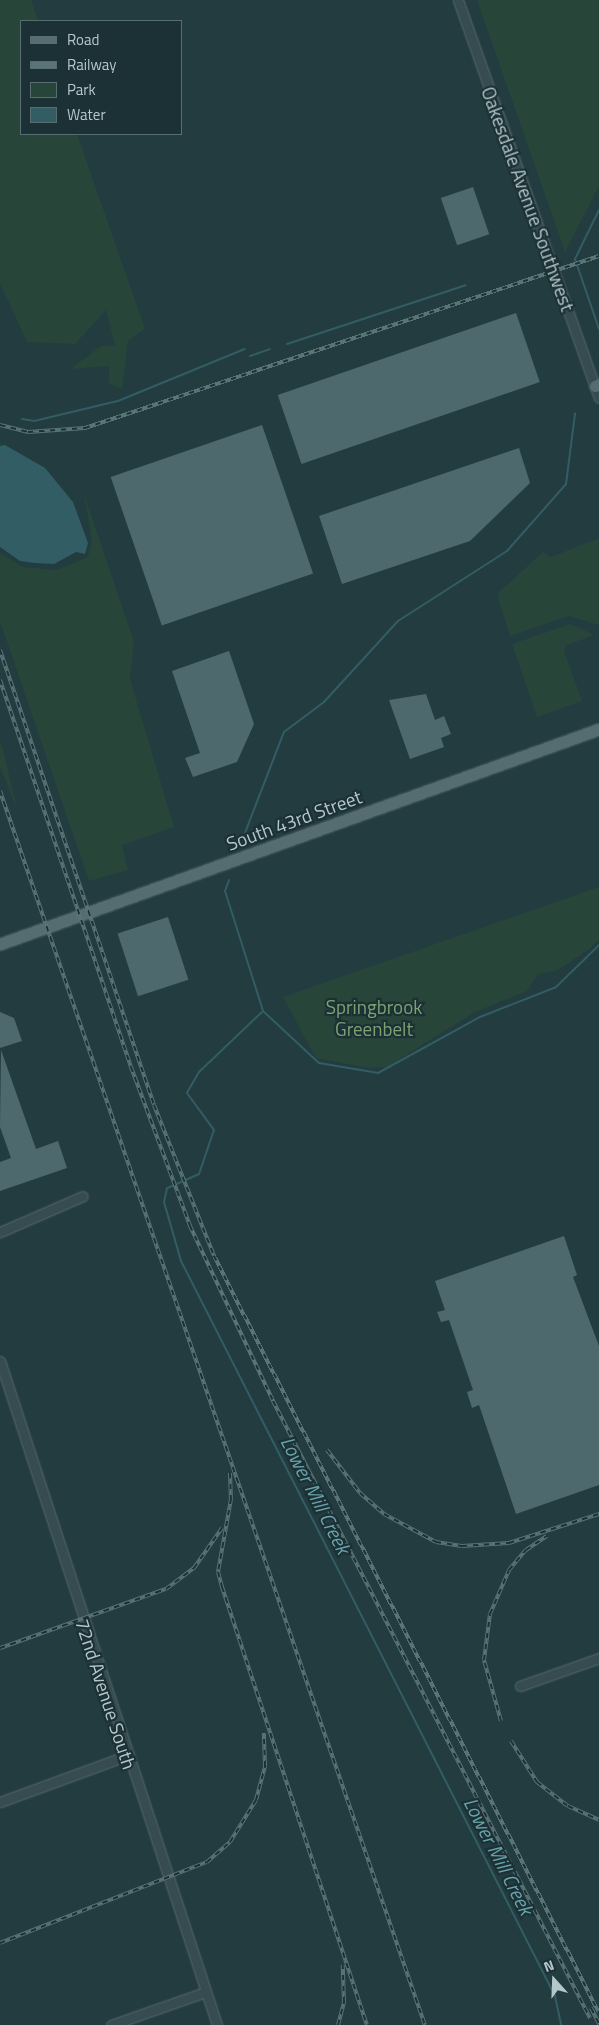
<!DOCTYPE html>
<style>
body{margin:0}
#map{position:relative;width:599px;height:2025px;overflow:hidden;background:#233c40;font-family:"Titillium Web",sans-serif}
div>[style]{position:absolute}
.green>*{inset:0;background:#28453a}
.water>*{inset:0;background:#325d64}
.stream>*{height:2px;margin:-1px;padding:0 1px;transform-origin:1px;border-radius:1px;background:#325d64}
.building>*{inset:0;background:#4e696e;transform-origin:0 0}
.roads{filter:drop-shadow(0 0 1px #556a6e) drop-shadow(0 0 1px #556a6e)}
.minor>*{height:9px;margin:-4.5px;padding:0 4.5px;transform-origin:4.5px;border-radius:4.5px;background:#374c50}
.major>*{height:11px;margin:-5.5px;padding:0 5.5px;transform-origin:5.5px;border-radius:5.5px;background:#556c70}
.rail>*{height:4px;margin-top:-2px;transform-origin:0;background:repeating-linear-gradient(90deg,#1c3135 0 5.5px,#597377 0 11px);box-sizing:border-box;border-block:1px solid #597377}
span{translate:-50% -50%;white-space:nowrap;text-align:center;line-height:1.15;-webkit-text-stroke:4.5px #1c3135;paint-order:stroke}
.street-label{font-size:19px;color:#b4c7cb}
.park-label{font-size:19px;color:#7ba270}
.water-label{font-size:20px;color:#6aa3ac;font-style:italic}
.legend{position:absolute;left:20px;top:20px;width:162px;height:115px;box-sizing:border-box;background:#1c3135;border:1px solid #596d71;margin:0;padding:6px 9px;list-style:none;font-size:15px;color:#b4c7cb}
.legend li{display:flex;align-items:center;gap:10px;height:25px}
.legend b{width:25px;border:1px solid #596d71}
.north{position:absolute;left:529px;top:1955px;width:50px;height:50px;-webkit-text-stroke:4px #1c3135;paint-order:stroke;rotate:340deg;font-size:14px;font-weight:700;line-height:20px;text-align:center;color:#b4c7cb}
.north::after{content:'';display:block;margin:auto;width:18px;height:22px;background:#b4c7cb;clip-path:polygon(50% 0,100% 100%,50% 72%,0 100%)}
</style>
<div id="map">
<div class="green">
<i style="clip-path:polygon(0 0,31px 0,38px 21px,21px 21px,21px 134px,77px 134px,145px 329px,128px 340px,122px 389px,109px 383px,109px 366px,71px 369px,101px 346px,115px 345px,106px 310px,75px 344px,27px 342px,0 283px)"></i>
<i style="clip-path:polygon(477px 0,599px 0,599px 186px,565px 252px)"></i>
<i style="clip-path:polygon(84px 494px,134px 642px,130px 679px,174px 827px,122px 845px,128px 870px,89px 881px,0 621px,0 553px,23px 567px,57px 570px,88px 557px,92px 539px)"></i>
<i style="clip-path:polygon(599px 538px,599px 625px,569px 616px,510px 636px,497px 594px,543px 552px,551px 557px)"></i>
<i style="clip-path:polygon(570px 624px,595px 635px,566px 645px,564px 651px,582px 701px,537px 717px,512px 644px)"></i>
<i style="clip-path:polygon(0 740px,3px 750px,17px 809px,0 767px)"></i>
<i style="clip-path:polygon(599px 887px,599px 940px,588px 950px,556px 971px,538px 974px,527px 991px,475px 1012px,387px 1067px,369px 1068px,316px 1058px,283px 997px)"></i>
</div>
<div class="water">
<i style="clip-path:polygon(5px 445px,45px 468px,73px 502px,88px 543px,85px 554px,76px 552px,54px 564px,34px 563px,20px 561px,0 547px,0 446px)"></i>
</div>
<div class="stream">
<i style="left:599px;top:210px;width:55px;rotate:116.1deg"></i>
<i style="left:575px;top:259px;width:74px;rotate:71.1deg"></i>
<i style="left:287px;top:344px;width:188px;rotate:-18.2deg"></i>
<i style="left:250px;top:356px;width:21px;rotate:-19deg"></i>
<i style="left:22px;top:419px;width:12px;rotate:9deg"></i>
<i style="left:34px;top:421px;width:86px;rotate:-13.4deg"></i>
<i style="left:118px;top:401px;width:137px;rotate:-22.3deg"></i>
<i style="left:243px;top:838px;width:114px;rotate:-68.9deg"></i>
<i style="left:284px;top:732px;width:50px;rotate:-36.9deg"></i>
<i style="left:324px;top:702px;width:110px;rotate:-47.6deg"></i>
<i style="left:398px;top:621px;width:130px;rotate:-32.7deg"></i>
<i style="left:507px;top:551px;width:89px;rotate:-48.6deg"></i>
<i style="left:566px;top:484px;width:71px;rotate:-82.7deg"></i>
<i style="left:229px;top:880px;width:12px;rotate:110deg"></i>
<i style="left:225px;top:891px;width:126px;rotate:72.4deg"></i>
<i style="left:263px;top:1011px;width:76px;rotate:42.9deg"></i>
<i style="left:319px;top:1063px;width:60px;rotate:9.6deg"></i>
<i style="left:378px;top:1073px;width:116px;rotate:-28.8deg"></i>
<i style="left:480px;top:1017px;width:82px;rotate:-21.5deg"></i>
<i style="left:556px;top:987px;width:60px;rotate:-44.3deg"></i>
<i style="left:263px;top:1011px;width:88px;rotate:136.4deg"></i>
<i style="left:199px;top:1072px;width:24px;rotate:120deg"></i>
<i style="left:187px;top:1093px;width:46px;rotate:53.9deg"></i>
<i style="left:214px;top:1130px;width:46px;rotate:108.8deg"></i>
<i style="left:199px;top:1174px;width:35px;rotate:156deg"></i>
<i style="left:167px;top:1188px;width:14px;rotate:102deg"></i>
<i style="left:164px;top:1202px;width:61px;rotate:73.9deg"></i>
<i style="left:181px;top:1261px;width:825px;rotate:63.03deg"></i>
<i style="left:555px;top:1996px;width:30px;rotate:78deg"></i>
</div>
<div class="building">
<i style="left:473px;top:187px;width:50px;height:34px;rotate:71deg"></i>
<i style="left:516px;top:313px;width:73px;height:252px;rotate:71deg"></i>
<i style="left:262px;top:425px;width:157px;height:160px;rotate:71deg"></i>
<i style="clip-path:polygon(519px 448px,530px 483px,470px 541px,342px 584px,319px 516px)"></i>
<i style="clip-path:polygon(229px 651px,254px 724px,237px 762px,193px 777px,185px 758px,200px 753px,172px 671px)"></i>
<i style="clip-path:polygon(426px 694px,435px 720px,444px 716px,451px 734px,441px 738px,444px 747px,410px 759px,389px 700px)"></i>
<i style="left:168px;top:917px;width:66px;height:53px;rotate:72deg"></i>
<i style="clip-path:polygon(0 1012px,14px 1018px,22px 1041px,0 1048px)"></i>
<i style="clip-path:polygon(1px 1050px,36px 1149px,58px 1141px,67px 1168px,0 1191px,0 1162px,11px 1158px,0 1127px)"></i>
<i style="clip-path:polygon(564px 1236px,577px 1275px,573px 1277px,599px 1346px,599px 1485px,516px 1514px,479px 1405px,472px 1408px,467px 1392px,473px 1390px,449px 1320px,441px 1322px,437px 1312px,445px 1310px,435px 1281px)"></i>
</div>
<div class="roads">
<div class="minor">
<i style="left:458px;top:0;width:422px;rotate:70.5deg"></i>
<i style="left:0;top:1232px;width:90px;rotate:-23.4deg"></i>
<i style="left:0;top:1361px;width:699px;rotate:71.9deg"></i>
<i style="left:520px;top:1686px;width:84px;rotate:-19.5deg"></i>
<i style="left:0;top:1802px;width:134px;rotate:-20.1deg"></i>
<i style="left:111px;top:2025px;width:100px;rotate:-19.3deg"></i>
</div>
<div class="major">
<i style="left:595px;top:386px;width:4px;rotate:-27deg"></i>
<i style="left:0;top:944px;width:636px;rotate:-19.74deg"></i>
</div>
</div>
<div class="rail">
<i style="left:0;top:425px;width:29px;rotate:14deg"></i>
<i style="left:28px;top:432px;width:57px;rotate:-4deg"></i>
<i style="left:85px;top:428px;width:542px;rotate:-18.5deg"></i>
<i style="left:0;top:650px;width:480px;rotate:71.3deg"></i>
<i style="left:154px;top:1105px;width:162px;rotate:68.3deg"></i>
<i style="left:214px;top:1256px;width:849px;rotate:63.04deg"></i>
<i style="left:0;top:680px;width:409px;rotate:71.3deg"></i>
<i style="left:131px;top:1067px;width:170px;rotate:69.6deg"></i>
<i style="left:190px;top:1226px;width:194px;rotate:64.6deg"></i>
<i style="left:273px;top:1401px;width:694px;rotate:62.81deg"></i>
<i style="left:0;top:791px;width:1305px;rotate:71deg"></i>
<i style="left:327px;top:1450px;width:54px;rotate:52.5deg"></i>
<i style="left:360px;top:1493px;width:32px;rotate:41deg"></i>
<i style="left:384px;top:1514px;width:59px;rotate:28.3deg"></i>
<i style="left:436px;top:1542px;width:26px;rotate:9deg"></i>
<i style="left:462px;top:1546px;width:47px;rotate:-3.7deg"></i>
<i style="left:509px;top:1543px;width:95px;rotate:-17.9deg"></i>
<i style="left:230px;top:1473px;width:26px;rotate:88deg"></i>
<i style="left:231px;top:1499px;width:74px;rotate:100.1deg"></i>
<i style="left:218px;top:1572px;width:16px;rotate:75deg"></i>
<i style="left:222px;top:1587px;width:461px;rotate:71.7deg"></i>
<i style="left:0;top:1648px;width:176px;rotate:-19.6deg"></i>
<i style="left:166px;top:1589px;width:35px;rotate:-37deg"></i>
<i style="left:194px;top:1568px;width:49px;rotate:-55deg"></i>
<i style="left:501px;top:1721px;width:63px;rotate:-105.6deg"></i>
<i style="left:484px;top:1660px;width:46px;rotate:-82.6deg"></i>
<i style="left:490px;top:1614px;width:48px;rotate:-66.6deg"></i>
<i style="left:509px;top:1570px;width:26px;rotate:-50deg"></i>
<i style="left:526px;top:1550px;width:25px;rotate:-34deg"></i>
<i style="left:511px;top:1741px;width:49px;rotate:57.6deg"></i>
<i style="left:537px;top:1782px;width:39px;rotate:38deg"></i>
<i style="left:568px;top:1806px;width:34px;rotate:24deg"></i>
<i style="left:0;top:1943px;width:222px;rotate:-21.4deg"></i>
<i style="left:207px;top:1862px;width:30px;rotate:-41deg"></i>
<i style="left:230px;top:1842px;width:49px;rotate:-58.2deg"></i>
<i style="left:256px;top:1800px;width:35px;rotate:-75deg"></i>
<i style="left:265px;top:1766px;width:33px;rotate:-92deg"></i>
<i style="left:591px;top:2008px;width:18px;rotate:63deg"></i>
<i style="left:338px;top:2025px;width:24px;rotate:-75deg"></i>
<i style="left:344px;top:2002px;width:37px;rotate:-92deg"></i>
</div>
<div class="street-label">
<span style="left:528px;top:199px;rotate:70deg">Oakesdale Avenue Southwest</span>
<span style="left:294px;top:820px;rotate:-20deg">South 43rd Street</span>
<span style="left:106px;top:1694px;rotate:72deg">72nd Avenue South</span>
</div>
<div class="park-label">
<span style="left:374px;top:1018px">Springbrook<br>Greenbelt</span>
</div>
<div class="water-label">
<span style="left:316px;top:1495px;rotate:63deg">Lower Mill Creek</span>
<span style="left:499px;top:1856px;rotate:63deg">Lower Mill Creek</span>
</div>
<ul class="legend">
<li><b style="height:6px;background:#556c70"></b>Road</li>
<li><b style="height:6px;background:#597377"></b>Railway</li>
<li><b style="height:14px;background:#28453a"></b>Park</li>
<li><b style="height:14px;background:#325d64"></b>Water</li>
</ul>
<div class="north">N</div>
</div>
